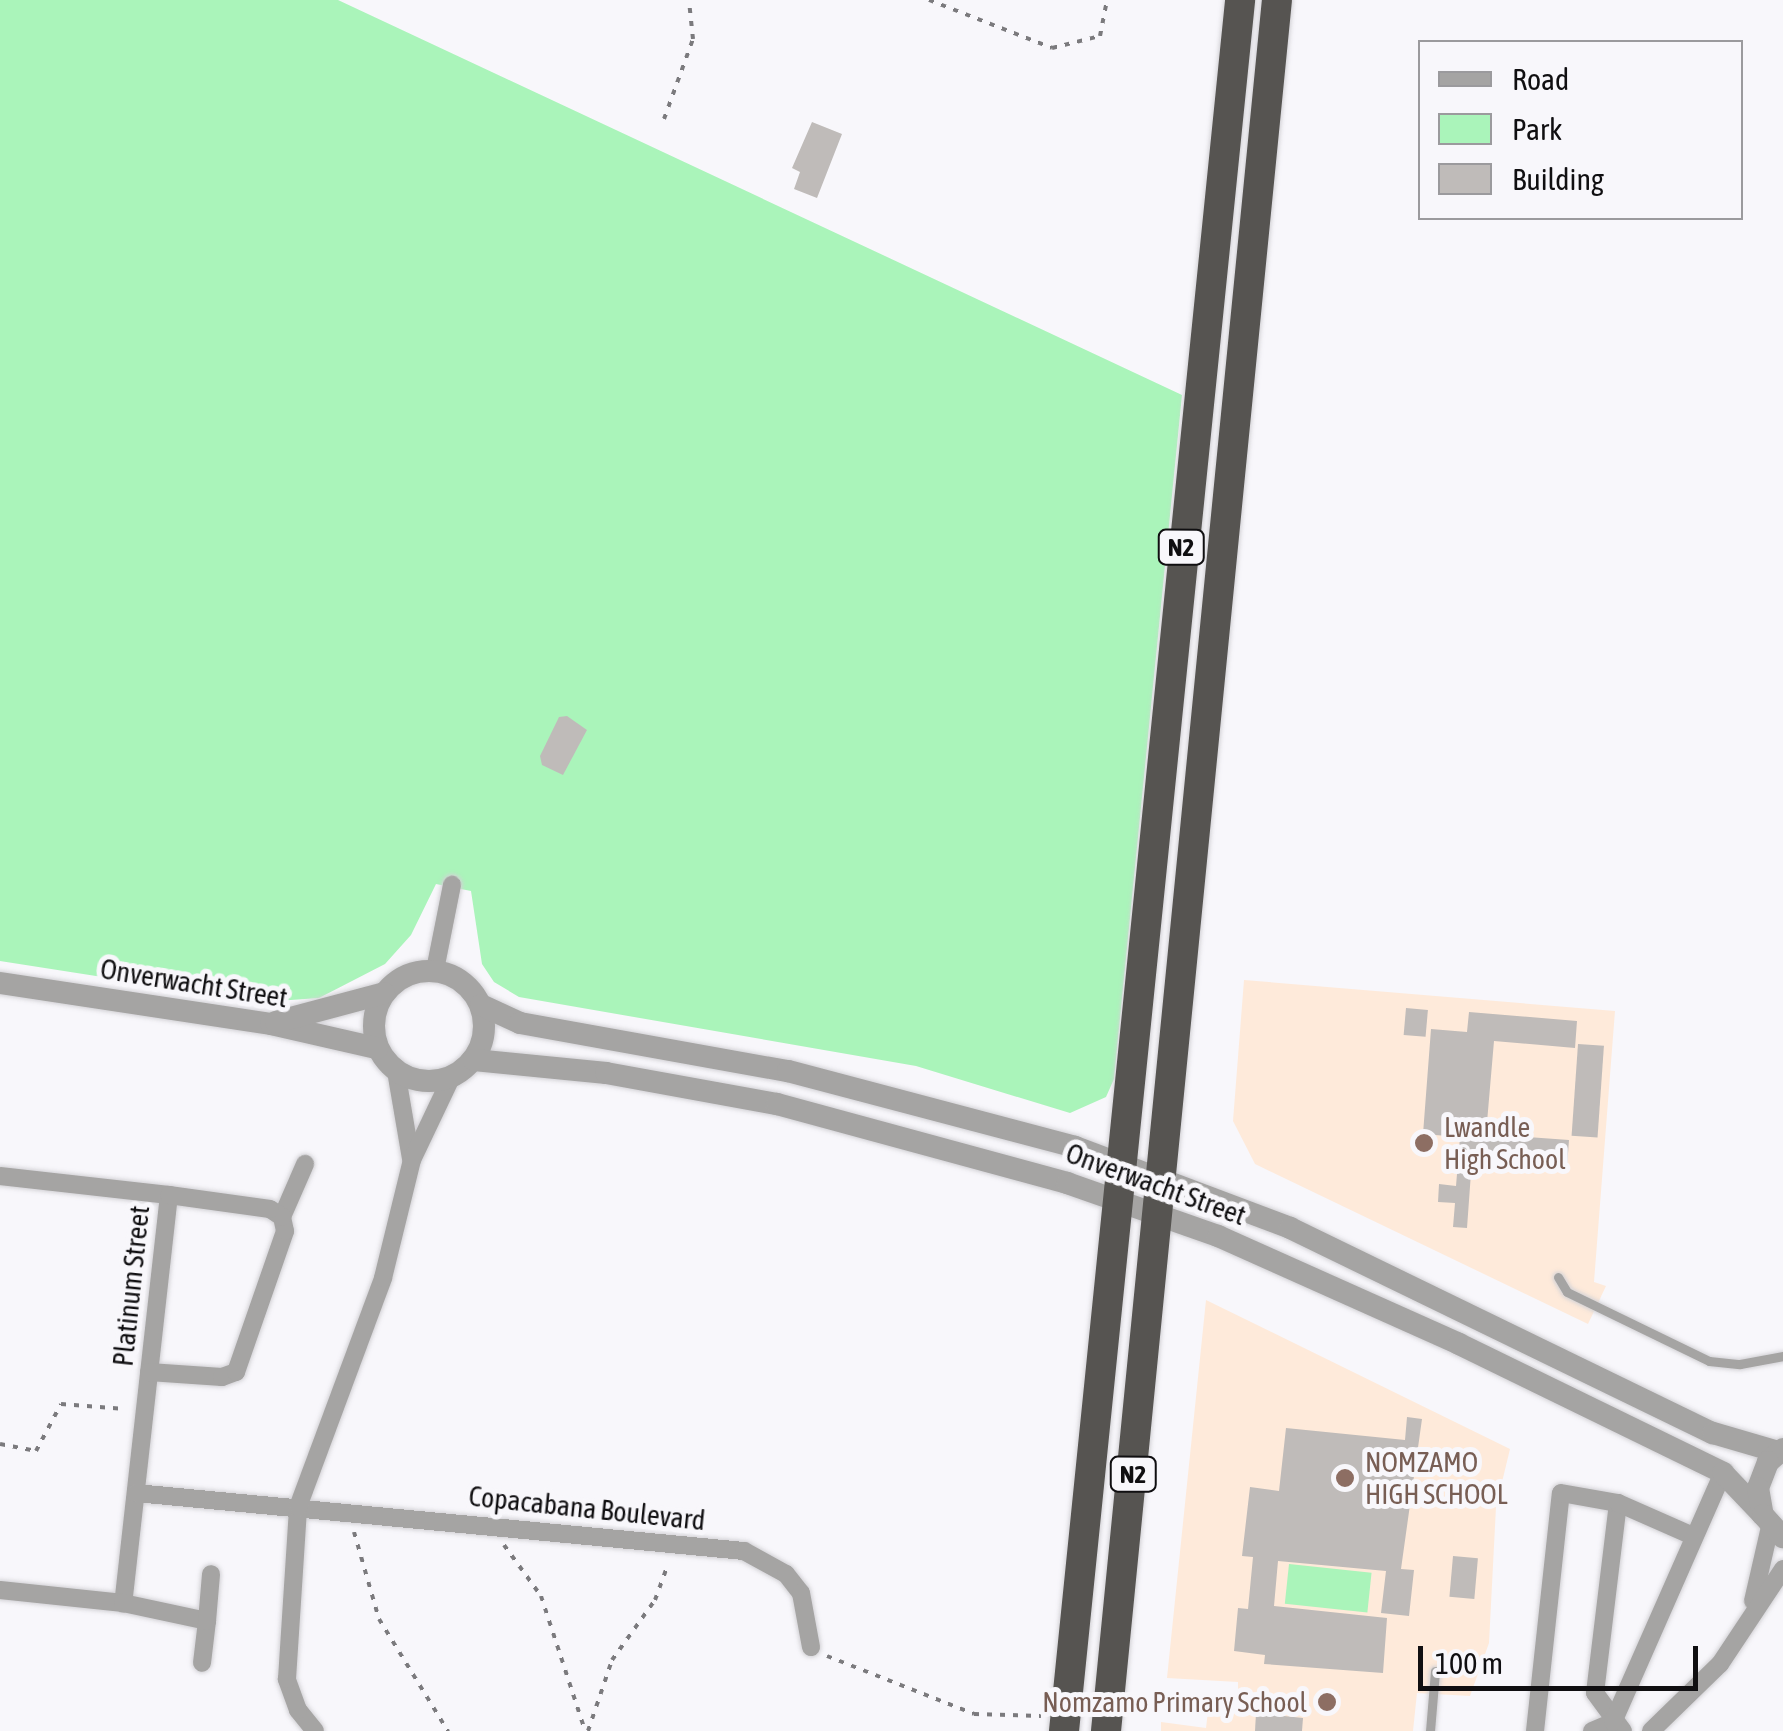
<!DOCTYPE html>
<style>
body{margin:0}
#map{position:relative;width:1783px;height:1731px;overflow:hidden;background:#f8f7fb;font-family:"Asap Condensed",sans-serif}
div>[style]{position:absolute}
.education>*{inset:0;background:#feeada}
.green>*{inset:0;background:#aaf4ba;transform-origin:0 0}
.building>*{inset:0;background:#bfbbb9;transform-origin:0 0}
.path>*{height:4px;margin-top:-2px;transform-origin:0;background:repeating-linear-gradient(90deg,#7b7a7d 0 5px,transparent 0 13px)}
.roads{filter:drop-shadow(0 0 2px #d3d2d6) drop-shadow(0 0 2px #d3d2d6)}
.service>*{height:9px;margin:-4.5px;padding:0 4.5px;transform-origin:4.5px;border-radius:4.5px;background:#a5a4a3}
.minor>*{height:18px;margin:-9px;padding:0 9px;transform-origin:9px;border-radius:9px;background:#a5a4a3}
.tertiary>*{height:22px;margin:-11px;padding:0 11px;transform-origin:11px;border-radius:11px;background:#a5a4a3}
.tertiary>.ring{margin:-11px;padding:0;box-sizing:content-box;background:none;border:22px solid #a5a4a3;border-radius:50%}
.trunk>*{height:30px;margin:-15px;padding:0 15px;transform-origin:15px;border-radius:15px;background:#565451}
.dots>*{width:28px;height:28px;translate:-50% -50%;box-sizing:border-box;border:5px solid #f8f7fb;border-radius:50%}
span{translate:-50% -50%;white-space:nowrap;text-align:center;line-height:1.15;-webkit-text-stroke:10px #f8f7fb;paint-order:stroke}
.shield-label span{padding:2px 8px;background:#f8f7fb;border:2px solid;border-radius:8px;-webkit-text-stroke-width:0}
.shield-label{font-size:25px;color:#100f11;font-weight:700}
.street-label{font-size:28px;color:#100f11}
.education-label{font-size:28px;color:#785e54}
.left{translate:0 -50%;text-align:left}
.right{translate:-100% -50%;text-align:right}
.legend{position:absolute;left:1418px;top:40px;width:325px;height:180px;box-sizing:border-box;background:#f8f7fb;border:2px solid #9b9a9d;margin:0;padding:12px 18px;list-style:none;font-size:30px;color:#100f11}
.legend li{display:flex;align-items:center;gap:20px;height:50px}
.legend b{width:50px;border:2px solid #9b9a9d}
.scale{position:absolute;left:1418px;top:1646px;width:280px;height:45px;box-sizing:border-box;border:5px solid #100f11;border-top:0;padding-left:12px;font-size:30px;line-height:35px;white-space:nowrap;color:#100f11;-webkit-text-stroke:8px #f8f7fb;paint-order:stroke}
</style>
<div id="map">
<div class="education">
<i style="clip-path:polygon(1244px 980px,1615px 1011px,1594px 1282px,1606px 1286px,1588px 1324px,1255px 1164px,1233px 1121px)"></i>
<i style="clip-path:polygon(1206px 1300px,1510px 1449px,1496px 1507px,1489px 1643px,1470px 1696px,1417px 1693px,1413px 1731px,1161px 1731px,1161px 1722px,1206px 1728px,1208px 1711px,1238px 1713px,1238px 1682px,1167px 1678px)"></i>
</div>
<div class="green">
<i style="clip-path:polygon(0 0,338px 0,1182px 395px,1114px 1079px,1106px 1097px,1070px 1113px,916px 1066px,519px 997px,494px 982px,482px 964px,471px 891px,436px 884px,411px 935px,385px 964px,319px 998px,262px 1002px,0 961px)"></i>
<i style="left:1289px;top:1564px;width:83px;height:40px;rotate:6deg"></i>
</div>
<div class="building">
<i style="clip-path:polygon(812px 122px,842px 134px,817px 198px,794px 189px,800px 172px,792px 168px)"></i>
<i style="clip-path:polygon(567px 716px,587px 730px,563px 775px,542px 765px,540px 756px,559px 717px)"></i>
<i style="left:1406px;top:1008px;width:22px;height:27px;rotate:5deg"></i>
<i style="clip-path:polygon(1469px 1012px,1577px 1021px,1575px 1048px,1494px 1041px,1486px 1134px,1569px 1140px,1567px 1167px,1472px 1159px,1467px 1228px,1453px 1227px,1455px 1203px,1438px 1202px,1439px 1184px,1456px 1186px,1460px 1137px,1423px 1134px,1431px 1029px,1467px 1032px)"></i>
<i style="left:1578px;top:1044px;width:26px;height:92px;rotate:4deg"></i>
<i style="clip-path:polygon(1407px 1417px,1422px 1419px,1401px 1569px,1414px 1570px,1409px 1616px,1381px 1613px,1386px 1571px,1278px 1561px,1274px 1606px,1387px 1618px,1383px 1673px,1264px 1664px,1265px 1655px,1234px 1651px,1238px 1608px,1248px 1609px,1253px 1557px,1242px 1556px,1250px 1487px,1279px 1491px,1286px 1428px,1405px 1440px)"></i>
<i style="left:1453px;top:1556px;width:25px;height:41px;rotate:5deg"></i>
<i style="clip-path:polygon(1256px 1713px,1303px 1718px,1302px 1731px,1255px 1731px)"></i>
</div>
<div class="path">
<i style="left:929px;top:0;width:132px;rotate:21.3deg"></i>
<i style="left:1052px;top:48px;width:49px;rotate:-14deg"></i>
<i style="left:1100px;top:36px;width:37px;rotate:-79deg"></i>
<i style="left:664px;top:119px;width:85px;rotate:-70.1deg"></i>
<i style="left:693px;top:39px;width:39px;rotate:-96deg"></i>
<i style="left:0;top:1444px;width:37px;rotate:11deg"></i>
<i style="left:36px;top:1451px;width:53px;rotate:-62deg"></i>
<i style="left:61px;top:1404px;width:64px;rotate:4.5deg"></i>
<i style="left:354px;top:1532px;width:91px;rotate:74deg"></i>
<i style="left:379px;top:1619px;width:132px;rotate:58.4deg"></i>
<i style="left:504px;top:1545px;width:63px;rotate:54deg"></i>
<i style="left:541px;top:1596px;width:142px;rotate:71.9deg"></i>
<i style="left:827px;top:1656px;width:158px;rotate:21.5deg"></i>
<i style="left:974px;top:1714px;width:67px;rotate:1.7deg"></i>
<i style="left:588px;top:1731px;width:75px;rotate:-71.3deg"></i>
<i style="left:612px;top:1660px;width:74px;rotate:-54.4deg"></i>
<i style="left:655px;top:1600px;width:38px;rotate:-70deg"></i>
</div>
<div class="roads">
<div class="service">
<i style="left:1558px;top:1277px;width:17px;rotate:59deg"></i>
<i style="left:1567px;top:1292px;width:158px;rotate:25.9deg"></i>
<i style="left:1709px;top:1361px;width:31px;rotate:6deg"></i>
<i style="left:1740px;top:1364px;width:44px;rotate:-10.5deg"></i>
<i style="left:1430px;top:1731px;width:60px;rotate:-85.2deg"></i>
</div>
<div class="minor">
<i style="left:435px;top:970px;width:87px;rotate:-78.7deg"></i>
<i style="left:396px;top:1071px;width:89px;rotate:80.3deg"></i>
<i style="left:0;top:1176px;width:170px;rotate:6.4deg"></i>
<i style="left:169px;top:1195px;width:411px;rotate:96.4deg"></i>
<i style="left:282px;top:1217px;width:58px;rotate:-66.5deg"></i>
<i style="left:149px;top:1372px;width:73px;rotate:3.9deg"></i>
<i style="left:222px;top:1377px;width:15px;rotate:-20deg"></i>
<i style="left:236px;top:1372px;width:149px;rotate:-70.8deg"></i>
<i style="left:285px;top:1231px;width:14px;rotate:-102deg"></i>
<i style="left:282px;top:1217px;width:14px;rotate:-146deg"></i>
<i style="left:270px;top:1209px;width:102px;rotate:-172.1deg"></i>
<i style="left:136px;top:1493px;width:611px;rotate:5.45deg"></i>
<i style="left:744px;top:1551px;width:48px;rotate:28.7deg"></i>
<i style="left:786px;top:1574px;width:24px;rotate:52deg"></i>
<i style="left:801px;top:1593px;width:55px;rotate:79.5deg"></i>
<i style="left:1618px;top:1503px;width:191px;rotate:96.9deg"></i>
<i style="left:1595px;top:1693px;width:47px;rotate:53.6deg"></i>
<i style="left:0;top:1590px;width:124px;rotate:6deg"></i>
<i style="left:123px;top:1603px;width:86px;rotate:12.1deg"></i>
<i style="left:207px;top:1621px;width:42px;rotate:96.8deg"></i>
<i style="left:1753px;top:1601px;width:76px;rotate:-77.1deg"></i>
<i style="left:207px;top:1621px;width:47px;rotate:-85.1deg"></i>
<i style="left:315px;top:1731px;width:27px;rotate:-129deg"></i>
<i style="left:298px;top:1710px;width:33px;rotate:-110deg"></i>
<i style="left:287px;top:1679px;width:172px;rotate:-86.3deg"></i>
<i style="left:298px;top:1507px;width:244px;rotate:-69.6deg"></i>
<i style="left:383px;top:1278px;width:122px;rotate:-76.2deg"></i>
<i style="left:412px;top:1160px;width:91px;rotate:-64.6deg"></i>
<i style="left:1535px;top:1731px;width:239px;rotate:-83.8deg"></i>
<i style="left:1561px;top:1493px;width:58px;rotate:10deg"></i>
<i style="left:1618px;top:1503px;width:80px;rotate:23.7deg"></i>
<i style="left:1592px;top:1731px;width:23px;rotate:-23deg"></i>
<i style="left:1613px;top:1722px;width:272px;rotate:-66.2deg"></i>
<i style="left:1651px;top:1731px;width:96px;rotate:-44.2deg"></i>
<i style="left:1720px;top:1664px;width:114px;rotate:-56.4deg"></i>
</div>
<div class="tertiary">
<i class="ring" style="left:374px;top:971px;width:88px;height:88px"></i>
<i style="left:0;top:983px;width:274px;rotate:8.6deg"></i>
<i style="left:271px;top:1024px;width:109px;rotate:12.8deg"></i>
<i style="left:481px;top:1005px;width:43px;rotate:24.8deg"></i>
<i style="left:520px;top:1023px;width:272px;rotate:10.2deg"></i>
<i style="left:788px;top:1071px;width:297px;rotate:14.8deg"></i>
<i style="left:1075px;top:1147px;width:230px;rotate:20.6deg"></i>
<i style="left:1290px;top:1228px;width:470px;rotate:25.9deg"></i>
<i style="left:1713px;top:1433px;width:68px;rotate:16.3deg"></i>
<i style="left:276px;top:1022px;width:112px;rotate:-15deg"></i>
<i style="left:474px;top:1060px;width:133px;rotate:5.6deg"></i>
<i style="left:606px;top:1073px;width:174px;rotate:10.3deg"></i>
<i style="left:777px;top:1104px;width:301px;rotate:15.2deg"></i>
<i style="left:1067px;top:1183px;width:160px;rotate:19.3deg"></i>
<i style="left:1218px;top:1236px;width:264px;rotate:24.1deg"></i>
<i style="left:1459px;top:1344px;width:294px;rotate:26deg"></i>
<i style="left:1723px;top:1473px;width:58px;rotate:46.4deg"></i>
<i style="left:1783px;top:1449px;width:20px;rotate:139deg"></i>
<i style="left:1768px;top:1462px;width:28px;rotate:111deg"></i>
<i style="left:1758px;top:1488px;width:27px;rotate:80deg"></i>
<i style="left:1763px;top:1515px;width:30px;rotate:48deg"></i>
</div>
<div class="trunk">
<i style="left:1064px;top:1731px;width:1740px;rotate:-84.19deg"></i>
<i style="left:1106px;top:1731px;width:1739px;rotate:-84.36deg"></i>
</div>
</div>
<div class="dots">
<i style="left:1424px;top:1143px;background:#8d6e63"></i>
<i style="left:1345px;top:1478px;background:#8d6e63"></i>
<i style="left:1327px;top:1702px;background:#8d6e63"></i>
</div>
<div class="shield-label">
<span style="left:1181px;top:547px">N2</span>
<span style="left:1133px;top:1474px">N2</span>
</div>
<div class="street-label">
<span style="left:194px;top:983px;rotate:9deg">Onverwacht Street</span>
<span style="left:1156px;top:1184px;rotate:20deg">Onverwacht Street</span>
<span style="left:131px;top:1286px;rotate:-84deg">Platinum Street</span>
<span style="left:587px;top:1508px;rotate:6deg">Copacabana Boulevard</span>
</div>
<div class="education-label">
<span class="left" style="left:1444px;top:1143px">Lwandle<br>High School</span>
<span class="left" style="left:1365px;top:1478px">NOMZAMO<br>HIGH SCHOOL</span>
<span class="right" style="left:1307px;top:1702px">Nomzamo Primary School</span>
</div>
<ul class="legend">
<li><b style="height:12px;background:#a5a4a3"></b>Road</li>
<li><b style="height:28px;background:#aaf4ba"></b>Park</li>
<li><b style="height:28px;background:#bfbbb9"></b>Building</li>
</ul>
<div class="scale">100 m</div>
</div>
